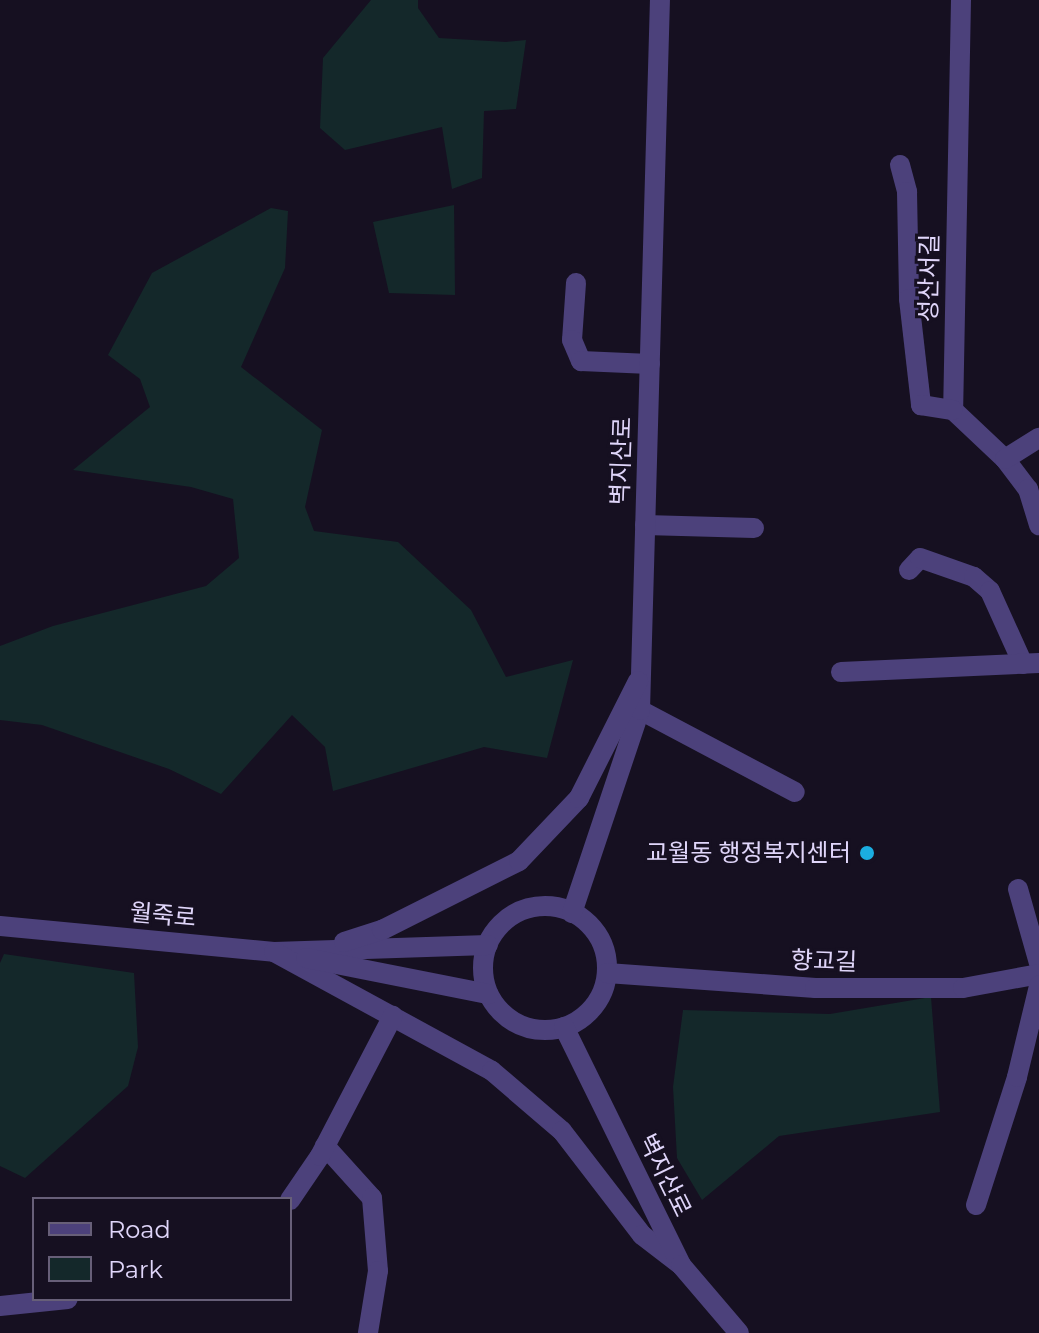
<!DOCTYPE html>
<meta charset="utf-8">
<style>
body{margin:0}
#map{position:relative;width:1039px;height:1333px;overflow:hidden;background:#161021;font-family:Montserrat,"Noto Sans KR",sans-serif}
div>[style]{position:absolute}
.green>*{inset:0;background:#14282a}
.minor>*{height:20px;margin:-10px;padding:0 10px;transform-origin:10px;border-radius:10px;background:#4c417b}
.minor>.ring{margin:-10px;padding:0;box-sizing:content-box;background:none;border:20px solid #4c417b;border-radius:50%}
.dots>*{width:22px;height:22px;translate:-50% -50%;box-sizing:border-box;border:4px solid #161021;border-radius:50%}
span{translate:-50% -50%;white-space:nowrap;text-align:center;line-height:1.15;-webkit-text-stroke:6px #161021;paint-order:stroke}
.street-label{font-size:24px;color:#e0d6fa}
.poi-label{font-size:24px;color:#e0d6fa}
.right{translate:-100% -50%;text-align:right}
.legend{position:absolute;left:32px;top:1197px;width:260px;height:104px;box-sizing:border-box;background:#161021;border:2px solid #675f78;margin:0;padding:10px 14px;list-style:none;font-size:24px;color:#e0d6fa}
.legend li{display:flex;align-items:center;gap:16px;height:40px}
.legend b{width:40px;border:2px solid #675f78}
</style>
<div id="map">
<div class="green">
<i style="clip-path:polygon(371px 0,418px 0,418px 8px,439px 38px,506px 42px,526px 40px,516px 109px,484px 111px,482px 178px,452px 189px,442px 127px,345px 150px,320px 128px,323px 58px)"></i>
<i style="clip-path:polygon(454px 205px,455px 295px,389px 293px,373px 222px)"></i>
<i style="clip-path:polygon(271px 208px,288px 211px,285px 268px,241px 367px,322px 430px,305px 507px,314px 531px,398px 542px,471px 610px,506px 677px,573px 660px,547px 758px,484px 747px,333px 791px,325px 747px,292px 715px,221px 794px,169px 769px,42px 725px,0 720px,0 646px,53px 626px,206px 586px,239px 558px,233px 499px,191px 487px,73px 470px,150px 407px,140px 379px,108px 355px,152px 273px)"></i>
<i style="clip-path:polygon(4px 954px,134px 973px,138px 1047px,128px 1086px,25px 1178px,0 1166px,0 963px)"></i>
<i style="clip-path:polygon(931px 997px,940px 1112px,779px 1136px,702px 1200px,677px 1158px,673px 1087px,683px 1010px,830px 1014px)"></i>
</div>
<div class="minor">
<i style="left:961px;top:0;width:410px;rotate:91.1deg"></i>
<i style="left:953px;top:410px;width:71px;rotate:43.3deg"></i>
<i style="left:1005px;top:459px;width:38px;rotate:53deg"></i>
<i style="left:1028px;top:489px;width:38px;rotate:73deg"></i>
<i style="left:900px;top:165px;width:28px;rotate:75deg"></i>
<i style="left:907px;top:192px;width:107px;rotate:88.9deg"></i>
<i style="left:909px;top:299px;width:107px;rotate:83.5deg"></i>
<i style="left:921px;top:405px;width:32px;rotate:9deg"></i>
<i style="left:576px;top:283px;width:57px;rotate:94deg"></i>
<i style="left:572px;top:340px;width:23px;rotate:67deg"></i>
<i style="left:581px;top:361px;width:69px;rotate:2.5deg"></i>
<i style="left:1005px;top:459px;width:40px;rotate:-32deg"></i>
<i style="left:645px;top:525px;width:109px;rotate:1.6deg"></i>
<i style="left:909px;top:570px;width:16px;rotate:-47deg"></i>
<i style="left:920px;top:558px;width:57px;rotate:19.4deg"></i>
<i style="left:974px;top:577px;width:21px;rotate:41deg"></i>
<i style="left:990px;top:591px;width:80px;rotate:65.7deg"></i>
<i style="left:841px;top:672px;width:198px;rotate:-2.6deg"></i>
<i style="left:640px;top:710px;width:175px;rotate:27.9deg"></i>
<i style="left:1018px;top:889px;width:77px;rotate:74.2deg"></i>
<i class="ring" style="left:483px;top:906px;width:104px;height:104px"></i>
<i style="left:572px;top:913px;width:214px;rotate:-71.5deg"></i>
<i style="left:640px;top:710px;width:710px;rotate:-88.39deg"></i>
<i style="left:0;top:926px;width:275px;rotate:5.4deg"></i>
<i style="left:274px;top:952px;width:214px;rotate:-1.9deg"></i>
<i style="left:344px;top:942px;width:40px;rotate:-18deg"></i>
<i style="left:382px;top:930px;width:153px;rotate:-26.7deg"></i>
<i style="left:519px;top:861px;width:87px;rotate:-46.4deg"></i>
<i style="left:579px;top:798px;width:131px;rotate:-63.2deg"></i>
<i style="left:274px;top:952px;width:248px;rotate:28.6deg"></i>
<i style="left:492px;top:1071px;width:92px;rotate:40.6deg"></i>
<i style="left:562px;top:1131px;width:131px;rotate:52.4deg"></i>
<i style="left:642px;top:1235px;width:49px;rotate:37.6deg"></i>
<i style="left:306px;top:958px;width:186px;rotate:11.2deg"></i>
<i style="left:607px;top:973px;width:209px;rotate:4.1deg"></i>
<i style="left:815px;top:988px;width:148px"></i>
<i style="left:963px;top:988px;width:77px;rotate:-10.4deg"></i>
<i style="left:564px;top:1027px;width:265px;rotate:63.8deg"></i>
<i style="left:681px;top:1265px;width:89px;rotate:49.5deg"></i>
<i style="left:325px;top:1146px;width:70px;rotate:47.9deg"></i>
<i style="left:372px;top:1198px;width:73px;rotate:85.3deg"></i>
<i style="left:378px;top:1271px;width:63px;rotate:99.2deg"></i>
<i style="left:290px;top:1200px;width:53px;rotate:-55.7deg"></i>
<i style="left:320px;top:1156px;width:158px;rotate:-62.5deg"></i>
<i style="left:976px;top:1205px;width:134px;rotate:-72.2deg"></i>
<i style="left:1017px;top:1077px;width:94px;rotate:-76.4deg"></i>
<i style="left:0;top:1306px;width:68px;rotate:-5.9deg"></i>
</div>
<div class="dots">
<i style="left:867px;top:853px;background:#1bade0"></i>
</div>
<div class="street-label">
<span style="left:929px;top:278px;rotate:-89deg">성산서길</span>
<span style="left:621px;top:461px;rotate:-88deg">벽지산로</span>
<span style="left:163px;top:915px;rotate:5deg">월죽로</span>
<span style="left:824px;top:961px;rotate:2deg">향교길</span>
<span style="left:665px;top:1175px;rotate:64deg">벽지산로</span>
</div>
<div class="poi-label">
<span class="right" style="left:851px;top:853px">교월동 행정복지센터</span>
</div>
<ul class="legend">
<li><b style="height:10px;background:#4c417b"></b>Road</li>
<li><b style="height:22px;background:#14282a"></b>Park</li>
</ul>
</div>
